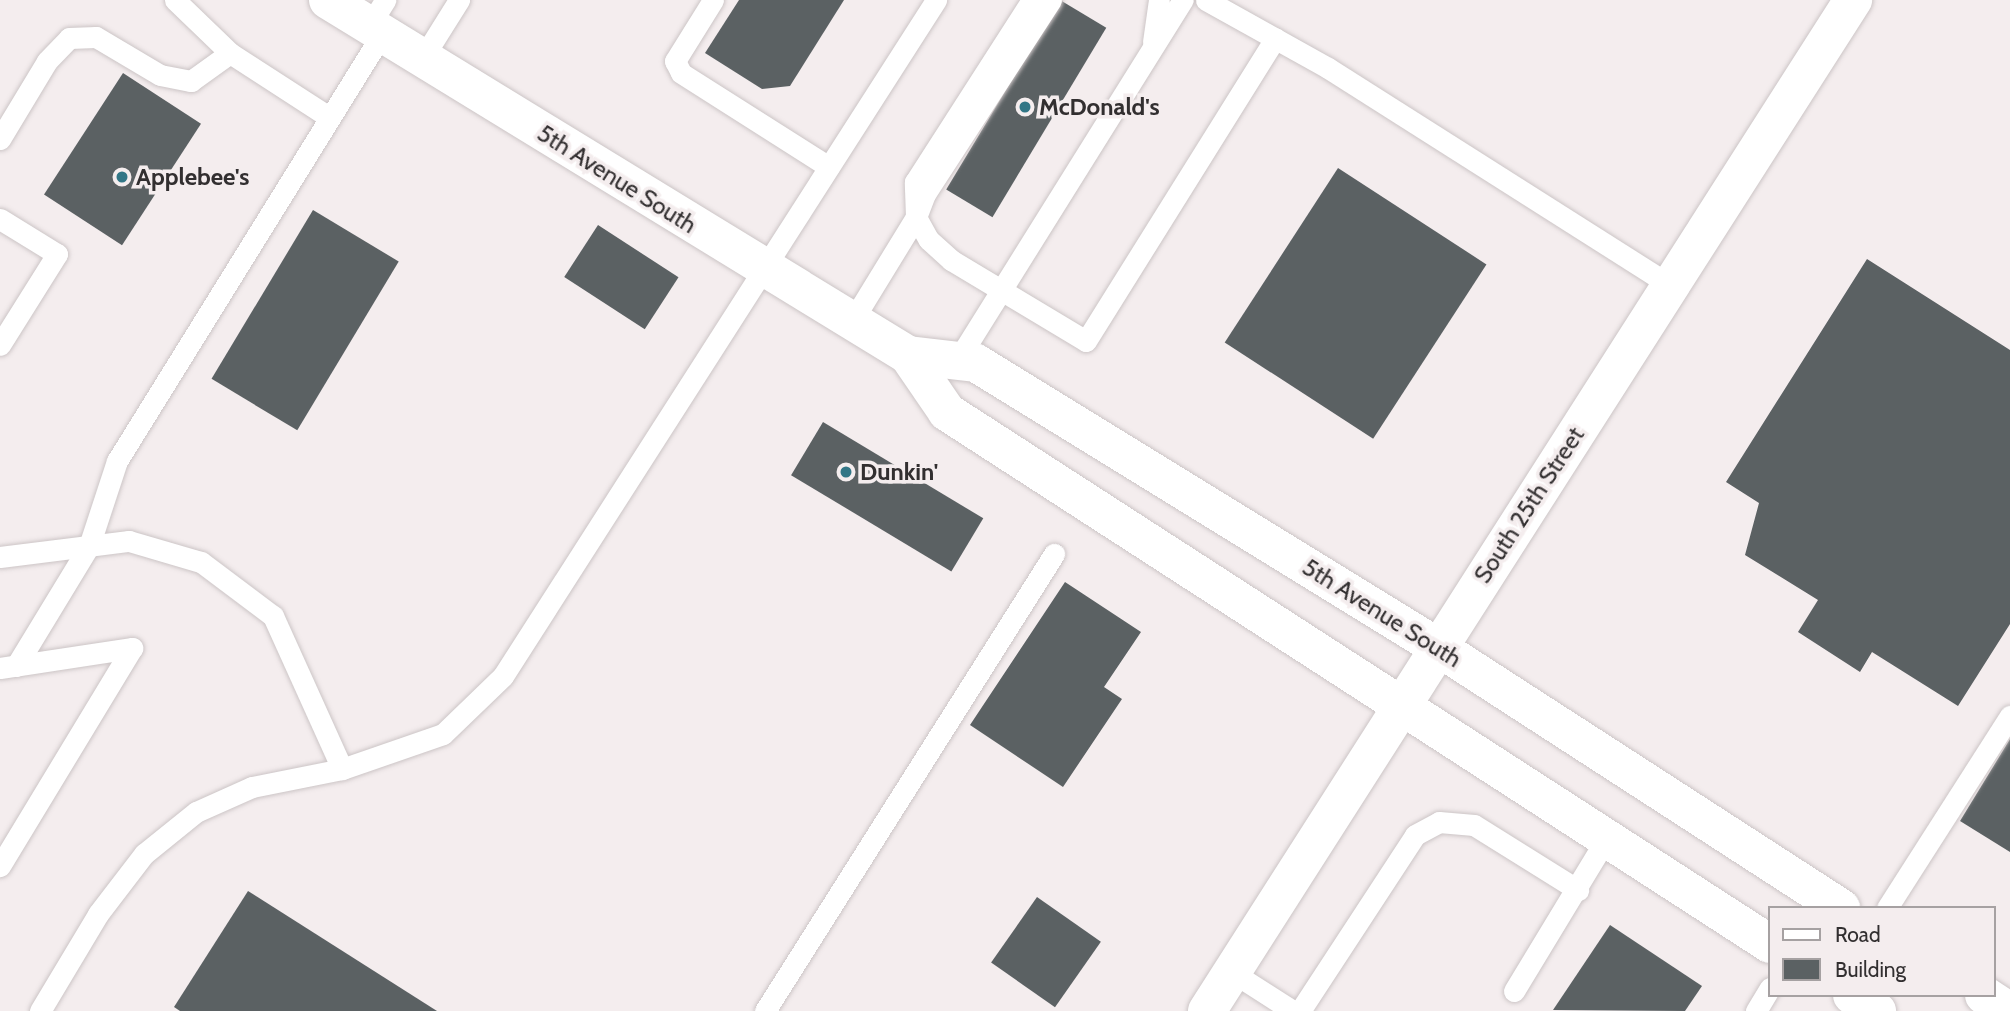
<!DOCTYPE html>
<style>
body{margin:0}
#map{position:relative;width:2010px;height:1011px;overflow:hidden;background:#f4edee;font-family:Cabin,sans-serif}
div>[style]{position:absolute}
.building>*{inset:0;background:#5b6163;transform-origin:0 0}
.roads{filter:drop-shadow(0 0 2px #ccc5c6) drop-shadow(0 0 2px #ccc5c6)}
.service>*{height:21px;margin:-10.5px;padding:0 10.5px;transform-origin:10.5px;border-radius:10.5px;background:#fff}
.tertiary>*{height:38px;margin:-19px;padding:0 19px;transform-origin:19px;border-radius:19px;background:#fff}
.primary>*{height:38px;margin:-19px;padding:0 19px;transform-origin:19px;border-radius:19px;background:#fff}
.dots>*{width:19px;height:19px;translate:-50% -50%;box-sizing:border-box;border:4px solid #f4edee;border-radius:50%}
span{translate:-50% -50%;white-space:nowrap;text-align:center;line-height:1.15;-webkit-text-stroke:7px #f4edee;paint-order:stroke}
.poi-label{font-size:24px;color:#322f30;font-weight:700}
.left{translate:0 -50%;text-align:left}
.street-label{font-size:24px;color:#322f30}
.legend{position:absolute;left:1768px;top:906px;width:228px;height:91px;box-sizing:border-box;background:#f4edee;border:2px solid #a6a1a2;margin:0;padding:9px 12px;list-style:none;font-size:21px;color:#322f30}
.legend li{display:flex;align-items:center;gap:14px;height:35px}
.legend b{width:35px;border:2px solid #a6a1a2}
</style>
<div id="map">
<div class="building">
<i style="clip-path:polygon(739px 0,844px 0,790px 86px,762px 89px,705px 53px)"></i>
<i style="left:1060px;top:0;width:54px;height:221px;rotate:31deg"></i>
<i style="left:123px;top:73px;width:93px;height:145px;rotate:33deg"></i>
<i style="left:1338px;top:168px;width:177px;height:208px;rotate:33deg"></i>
<i style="left:313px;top:210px;width:100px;height:197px;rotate:31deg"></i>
<i style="left:598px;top:225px;width:96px;height:62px;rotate:33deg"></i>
<i style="clip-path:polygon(1867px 259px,2010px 350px,2010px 624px,1958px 706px,1872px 652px,1860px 672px,1798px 632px,1818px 600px,1745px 555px,1759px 503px,1726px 482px)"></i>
<i style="left:823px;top:422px;width:187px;height:62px;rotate:31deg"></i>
<i style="clip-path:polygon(1065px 582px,1141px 632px,1104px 687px,1122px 699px,1063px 787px,970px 725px)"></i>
<i style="clip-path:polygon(2010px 739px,2010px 852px,1960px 821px)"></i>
<i style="clip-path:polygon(248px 891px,437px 1011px,180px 1011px,174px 1007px)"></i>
<i style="left:1037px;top:897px;width:78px;height:80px;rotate:35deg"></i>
<i style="clip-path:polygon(1610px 925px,1702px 986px,1685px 1011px,1553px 1010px)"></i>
</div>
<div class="roads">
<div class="service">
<i style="left:175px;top:0;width:76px;rotate:43.9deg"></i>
<i style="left:230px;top:53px;width:118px;rotate:32.9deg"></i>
<i style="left:713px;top:0;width:72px;rotate:121.9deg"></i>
<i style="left:675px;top:61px;width:13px;rotate:63deg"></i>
<i style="left:681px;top:73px;width:175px;rotate:32.4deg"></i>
<i style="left:1051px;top:0;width:231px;rotate:123deg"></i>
<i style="left:925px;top:194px;width:25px;rotate:111deg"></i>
<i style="left:916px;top:217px;width:26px;rotate:61deg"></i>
<i style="left:929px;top:240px;width:30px;rotate:42deg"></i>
<i style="left:951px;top:260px;width:157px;rotate:31deg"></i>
<i style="left:1086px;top:341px;width:357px;rotate:-58deg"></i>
<i style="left:1206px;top:0;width:140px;rotate:29.1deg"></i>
<i style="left:1328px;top:68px;width:405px;rotate:32.4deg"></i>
<i style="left:369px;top:26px;width:31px;rotate:-58deg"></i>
<i style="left:1153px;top:42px;width:42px;rotate:-81.9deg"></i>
<i style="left:422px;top:59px;width:70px;rotate:-57.9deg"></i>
<i style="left:0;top:139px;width:91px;rotate:-58.9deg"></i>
<i style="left:47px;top:61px;width:32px;rotate:-46deg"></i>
<i style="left:69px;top:38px;width:27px;rotate:-2deg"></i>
<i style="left:96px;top:37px;width:74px;rotate:30.7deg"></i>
<i style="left:160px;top:75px;width:32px;rotate:11deg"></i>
<i style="left:191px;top:81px;width:48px;rotate:-35.7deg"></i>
<i style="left:0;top:219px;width:67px;rotate:31.6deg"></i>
<i style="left:57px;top:254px;width:107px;rotate:122.1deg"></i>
<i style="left:851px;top:323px;width:124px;rotate:-58.5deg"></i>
<i style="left:916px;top:217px;width:35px;rotate:-92deg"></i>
<i style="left:915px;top:182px;width:216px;rotate:-57.3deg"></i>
<i style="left:957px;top:361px;width:426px;rotate:-58deg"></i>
<i style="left:0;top:557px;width:130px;rotate:-7.1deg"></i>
<i style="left:129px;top:541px;width:75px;rotate:16.3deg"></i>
<i style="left:201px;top:562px;width:90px;rotate:36.9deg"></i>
<i style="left:273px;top:616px;width:168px;rotate:65.7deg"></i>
<i style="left:16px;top:666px;width:140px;rotate:-58.7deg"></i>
<i style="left:89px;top:546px;width:89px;rotate:-71.8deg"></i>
<i style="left:117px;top:461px;width:503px;rotate:-58.18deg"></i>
<i style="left:0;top:668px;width:134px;rotate:-8.6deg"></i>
<i style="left:132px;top:648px;width:255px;rotate:121.2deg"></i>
<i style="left:1887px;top:908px;width:228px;rotate:-57.4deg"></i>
<i style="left:1232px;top:972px;width:72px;rotate:32.6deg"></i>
<i style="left:1514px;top:991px;width:178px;rotate:-58.8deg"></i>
<i style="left:40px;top:1011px;width:113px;rotate:-59.1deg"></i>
<i style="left:98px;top:914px;width:76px;rotate:-52.5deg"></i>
<i style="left:144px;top:854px;width:67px;rotate:-38.9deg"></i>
<i style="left:196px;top:812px;width:61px;rotate:-24.1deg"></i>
<i style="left:252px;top:787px;width:92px;rotate:-11.3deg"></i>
<i style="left:342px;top:769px;width:107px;rotate:-19.1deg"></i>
<i style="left:443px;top:734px;width:83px;rotate:-44deg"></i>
<i style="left:503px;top:676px;width:803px;rotate:-57.36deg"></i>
<i style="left:765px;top:1011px;width:541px;rotate:-57.69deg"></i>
<i style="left:1300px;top:1011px;width:210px;rotate:-56.8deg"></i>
<i style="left:1415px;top:835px;width:27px;rotate:-28deg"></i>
<i style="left:1439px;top:822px;width:35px;rotate:5deg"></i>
<i style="left:1474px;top:825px;width:123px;rotate:32deg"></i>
<i style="left:1756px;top:1011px;width:27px;rotate:-59deg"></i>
</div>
<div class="tertiary">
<i style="left:1207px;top:1011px;width:1200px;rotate:-57.42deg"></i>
</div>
<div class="primary">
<i style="left:328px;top:0;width:680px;rotate:31.47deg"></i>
<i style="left:908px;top:355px;width:68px;rotate:6.7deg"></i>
<i style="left:976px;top:363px;width:544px;rotate:31.61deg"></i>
<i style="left:1439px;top:648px;width:479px;rotate:32.9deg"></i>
<i style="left:908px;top:355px;width:69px;rotate:55.6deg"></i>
<i style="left:947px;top:412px;width:980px;rotate:32.88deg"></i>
<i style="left:1852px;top:995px;width:30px;rotate:33deg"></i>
<i style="left:1984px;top:995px;width:30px;rotate:33deg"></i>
</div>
</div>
<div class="dots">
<i style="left:1025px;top:107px;background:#327686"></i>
<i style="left:122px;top:177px;background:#327686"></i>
<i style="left:846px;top:472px;background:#327686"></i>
</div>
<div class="poi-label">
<span class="left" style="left:1039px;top:107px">McDonald's</span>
<span class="left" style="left:136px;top:177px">Applebee's</span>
<span class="left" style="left:860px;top:472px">Dunkin'</span>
</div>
<div class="street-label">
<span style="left:617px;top:179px;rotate:32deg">5th Avenue South</span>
<span style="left:1529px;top:505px;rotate:-57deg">South 25th Street</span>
<span style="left:1382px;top:613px;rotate:32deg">5th Avenue South</span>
</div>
<ul class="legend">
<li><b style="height:9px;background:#fff"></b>Road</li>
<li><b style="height:19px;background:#5b6163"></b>Building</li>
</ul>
</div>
